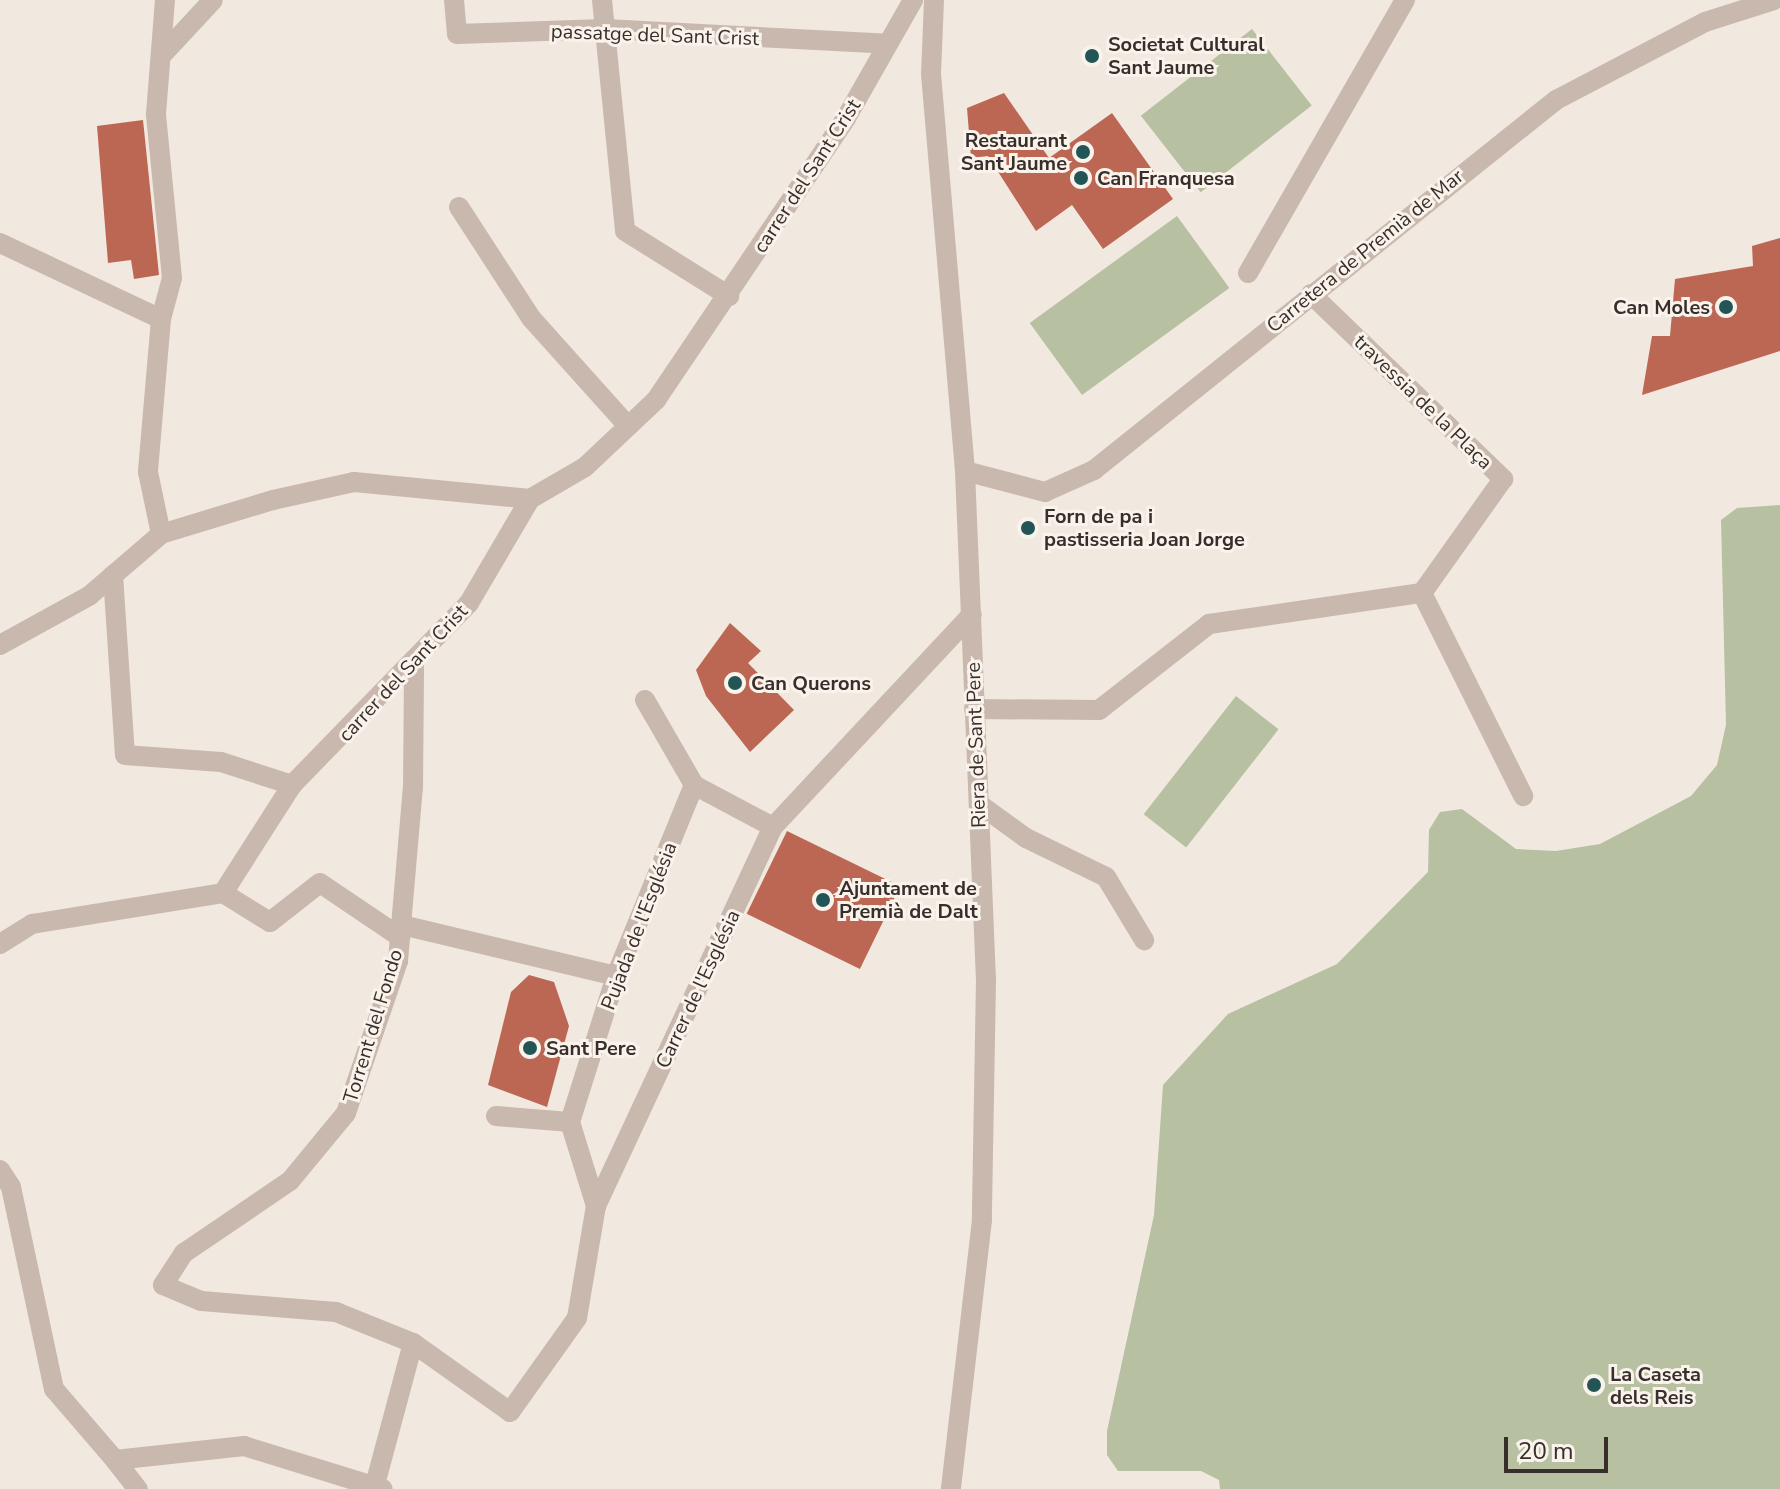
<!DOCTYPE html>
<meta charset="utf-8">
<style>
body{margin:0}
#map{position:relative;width:1780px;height:1489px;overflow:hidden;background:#f1e8e0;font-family:"Nunito Sans",sans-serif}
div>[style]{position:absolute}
.green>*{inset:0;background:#b7c0a1;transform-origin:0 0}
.building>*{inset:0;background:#bc6753;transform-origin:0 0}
.minor>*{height:20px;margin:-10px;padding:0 10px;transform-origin:10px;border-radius:10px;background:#c9b8ad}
.dots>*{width:22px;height:22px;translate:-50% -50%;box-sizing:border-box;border:4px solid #f9f3ec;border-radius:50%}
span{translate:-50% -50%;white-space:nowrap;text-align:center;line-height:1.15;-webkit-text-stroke:6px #f9f3ec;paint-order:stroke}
.street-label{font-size:20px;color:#382e2b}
.poi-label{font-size:20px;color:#382e2b;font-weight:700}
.left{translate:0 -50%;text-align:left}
.right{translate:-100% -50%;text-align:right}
.scale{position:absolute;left:1504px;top:1437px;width:104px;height:36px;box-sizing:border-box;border:4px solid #382e2b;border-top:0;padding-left:10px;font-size:24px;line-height:28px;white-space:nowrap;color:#382e2b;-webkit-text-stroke:6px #f9f3ec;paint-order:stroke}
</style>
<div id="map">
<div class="green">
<i style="left:1252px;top:29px;width:97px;height:141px;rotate:52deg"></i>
<i style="left:1177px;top:216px;width:89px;height:182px;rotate:54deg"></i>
<i style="clip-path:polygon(1780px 505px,1780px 1489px,1220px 1489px,1219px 1480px,1201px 1471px,1118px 1471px,1107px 1455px,1107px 1431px,1154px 1215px,1163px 1085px,1228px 1014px,1337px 964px,1428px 872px,1429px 830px,1440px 812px,1462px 809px,1516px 849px,1556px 851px,1600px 844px,1691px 796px,1717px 765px,1726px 725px,1721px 520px,1737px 508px)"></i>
<i style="left:1236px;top:696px;width:54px;height:150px;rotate:38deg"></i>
</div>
<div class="building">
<i style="clip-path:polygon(1004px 93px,1049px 158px,1112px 113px,1173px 199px,1103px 249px,1072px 205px,1036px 231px,988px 156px,971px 158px,967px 108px)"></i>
<i style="clip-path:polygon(143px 120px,159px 275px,134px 279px,131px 260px,108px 263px,97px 126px)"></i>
<i style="clip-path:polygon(1780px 238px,1780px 351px,1642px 395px,1652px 336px,1670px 336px,1675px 279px,1753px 266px,1752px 246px)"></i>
<i style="clip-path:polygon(730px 623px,761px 651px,748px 663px,794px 710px,750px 752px,706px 696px,696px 670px)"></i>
<i style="left:787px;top:831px;width:126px;height:92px;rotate:26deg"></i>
<i style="clip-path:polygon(529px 975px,554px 982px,569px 1026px,547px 1107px,488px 1085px,511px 992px)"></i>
</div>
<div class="minor">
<i style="left:454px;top:0;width:34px;rotate:85deg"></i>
<i style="left:457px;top:34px;width:148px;rotate:-1.9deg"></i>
<i style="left:605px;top:29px;width:283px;rotate:3deg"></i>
<i style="left:602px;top:0;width:232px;rotate:84.3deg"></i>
<i style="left:625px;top:231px;width:123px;rotate:32deg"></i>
<i style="left:934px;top:0;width:74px;rotate:92.3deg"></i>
<i style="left:931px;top:74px;width:398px;rotate:85.1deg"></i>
<i style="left:965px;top:471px;width:509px;rotate:87.64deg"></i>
<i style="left:986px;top:980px;width:240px;rotate:91deg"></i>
<i style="left:982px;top:1220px;width:271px;rotate:96.6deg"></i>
<i style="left:161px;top:56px;width:76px;rotate:-47.1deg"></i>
<i style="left:459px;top:207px;width:132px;rotate:57deg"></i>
<i style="left:531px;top:318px;width:145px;rotate:48.1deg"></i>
<i style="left:0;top:243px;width:178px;rotate:25.3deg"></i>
<i style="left:161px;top:319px;width:154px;rotate:94.9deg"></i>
<i style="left:148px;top:472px;width:63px;rotate:78.2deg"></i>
<i style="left:1248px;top:273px;width:315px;rotate:-60.1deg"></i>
<i style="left:1311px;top:294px;width:267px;rotate:43.9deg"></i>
<i style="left:1503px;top:479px;width:140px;rotate:125.4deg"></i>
<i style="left:161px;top:319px;width:42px;rotate:-75deg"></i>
<i style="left:172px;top:278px;width:165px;rotate:-95.6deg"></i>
<i style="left:156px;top:114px;width:114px;rotate:-85.5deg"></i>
<i style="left:965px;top:471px;width:83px;rotate:14.7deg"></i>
<i style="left:1045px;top:492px;width:54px;rotate:-24.2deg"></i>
<i style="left:1094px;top:470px;width:592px;rotate:-38.69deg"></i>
<i style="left:1556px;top:100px;width:168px;rotate:-27.6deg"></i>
<i style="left:1705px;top:22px;width:72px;rotate:-17.7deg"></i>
<i style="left:113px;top:575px;width:180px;rotate:86.2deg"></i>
<i style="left:125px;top:755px;width:96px;rotate:4.2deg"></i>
<i style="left:221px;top:762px;width:75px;rotate:17.9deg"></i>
<i style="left:1422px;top:593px;width:227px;rotate:63.5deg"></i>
<i style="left:0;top:645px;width:102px;rotate:-28.8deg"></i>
<i style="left:89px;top:596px;width:95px;rotate:-40.7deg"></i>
<i style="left:161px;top:534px;width:117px;rotate:-16.9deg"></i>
<i style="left:273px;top:500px;width:83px;rotate:-12.5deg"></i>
<i style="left:354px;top:482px;width:177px;rotate:5.5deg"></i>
<i style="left:645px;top:700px;width:98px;rotate:60deg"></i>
<i style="left:694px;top:785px;width:89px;rotate:28deg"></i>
<i style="left:974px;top:709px;width:125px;rotate:0.5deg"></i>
<i style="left:1099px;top:710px;width:140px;rotate:-38deg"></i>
<i style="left:1209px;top:624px;width:215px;rotate:-8.3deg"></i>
<i style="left:979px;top:804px;width:58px;rotate:35.9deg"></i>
<i style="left:1026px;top:838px;width:89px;rotate:26deg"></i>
<i style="left:1106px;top:877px;width:74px;rotate:58.9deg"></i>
<i style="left:223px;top:893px;width:55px;rotate:31.7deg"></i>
<i style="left:270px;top:922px;width:63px;rotate:-38deg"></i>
<i style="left:320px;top:883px;width:97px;rotate:34deg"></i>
<i style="left:402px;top:925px;width:220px;rotate:13.4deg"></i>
<i style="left:0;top:944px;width:38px;rotate:-32deg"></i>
<i style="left:32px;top:924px;width:193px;rotate:-9.2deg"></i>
<i style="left:223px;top:893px;width:128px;rotate:-57.4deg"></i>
<i style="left:292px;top:785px;width:254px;rotate:-45.8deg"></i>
<i style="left:469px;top:603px;width:121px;rotate:-59.6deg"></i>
<i style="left:530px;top:499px;width:64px;rotate:-30.2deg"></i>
<i style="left:585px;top:467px;width:98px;rotate:-43.3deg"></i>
<i style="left:656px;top:400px;width:340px;rotate:-56deg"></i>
<i style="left:846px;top:118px;width:136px;rotate:-60.4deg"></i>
<i style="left:496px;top:1116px;width:74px;rotate:4.6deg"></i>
<i style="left:0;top:1170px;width:20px;rotate:57deg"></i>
<i style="left:11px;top:1187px;width:207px;rotate:78deg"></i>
<i style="left:54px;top:1389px;width:94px;rotate:49.3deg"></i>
<i style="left:115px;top:1460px;width:130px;rotate:-6.2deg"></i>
<i style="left:244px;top:1446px;width:145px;rotate:17.2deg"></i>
<i style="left:596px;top:1206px;width:88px;rotate:-107.2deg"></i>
<i style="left:570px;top:1122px;width:153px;rotate:-72.5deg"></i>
<i style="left:616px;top:976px;width:206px;rotate:-67.8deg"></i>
<i style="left:413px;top:1343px;width:119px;rotate:35.4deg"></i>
<i style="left:510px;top:1412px;width:115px;rotate:-54.5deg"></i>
<i style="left:577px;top:1318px;width:114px;rotate:-80.4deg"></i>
<i style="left:596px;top:1206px;width:418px;rotate:-65deg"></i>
<i style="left:773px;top:827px;width:291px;rotate:-46.9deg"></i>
<i style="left:115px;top:1460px;width:37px;rotate:52deg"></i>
<i style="left:376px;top:1481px;width:143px;rotate:-75deg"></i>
<i style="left:413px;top:1343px;width:83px;rotate:-158.1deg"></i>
<i style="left:336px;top:1312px;width:135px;rotate:-175.3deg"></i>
<i style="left:201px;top:1301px;width:41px;rotate:-157.2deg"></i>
<i style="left:163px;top:1285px;width:38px;rotate:-57deg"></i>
<i style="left:184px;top:1253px;width:128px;rotate:-34.2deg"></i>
<i style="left:290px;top:1181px;width:88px;rotate:-50.5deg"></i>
<i style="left:346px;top:1113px;width:161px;rotate:-71.1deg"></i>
<i style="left:398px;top:961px;width:175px;rotate:-85.1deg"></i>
<i style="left:413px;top:787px;width:121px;rotate:-89.5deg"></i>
</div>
<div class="dots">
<i style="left:1092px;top:56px;background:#235556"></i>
<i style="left:1083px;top:152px;background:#235556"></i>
<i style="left:1081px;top:178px;background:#235556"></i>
<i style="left:1726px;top:307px;background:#235556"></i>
<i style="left:1028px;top:528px;background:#235556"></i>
<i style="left:735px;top:683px;background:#235556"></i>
<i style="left:823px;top:900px;background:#235556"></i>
<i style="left:530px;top:1048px;background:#235556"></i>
<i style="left:1594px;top:1385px;background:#235556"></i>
</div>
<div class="street-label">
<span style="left:655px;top:35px;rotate:2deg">passatge del Sant Crist</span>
<span style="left:807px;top:176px;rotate:-57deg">carrer del Sant Crist</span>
<span style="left:1365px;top:251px;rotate:-39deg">Carretera de Premià de Mar</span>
<span style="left:1423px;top:402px;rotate:44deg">travessia de la Plaça</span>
<span style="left:403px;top:673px;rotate:-47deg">carrer del Sant Crist</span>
<span style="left:976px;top:745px;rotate:-92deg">Riera de Sant Pere</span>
<span style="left:639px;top:926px;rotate:-69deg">Pujada de l'Església</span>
<span style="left:698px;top:989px;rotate:-65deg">Carrer de l'Església</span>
<span style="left:373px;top:1026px;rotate:-73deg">Torrent del Fondo</span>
</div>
<div class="poi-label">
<span class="left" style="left:1108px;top:56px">Societat Cultural<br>Sant Jaume</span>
<span class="right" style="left:1067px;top:152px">Restaurant<br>Sant Jaume</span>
<span class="left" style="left:1097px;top:178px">Can Franquesa</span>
<span class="right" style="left:1710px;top:307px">Can Moles</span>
<span class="left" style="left:1044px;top:528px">Forn de pa i<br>pastisseria Joan Jorge</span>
<span class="left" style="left:751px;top:683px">Can Querons</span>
<span class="left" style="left:839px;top:900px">Ajuntament de<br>Premià de Dalt</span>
<span class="left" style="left:546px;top:1048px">Sant Pere</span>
<span class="left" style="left:1610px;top:1386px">La Caseta<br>dels Reis</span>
</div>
<div class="scale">20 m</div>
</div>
